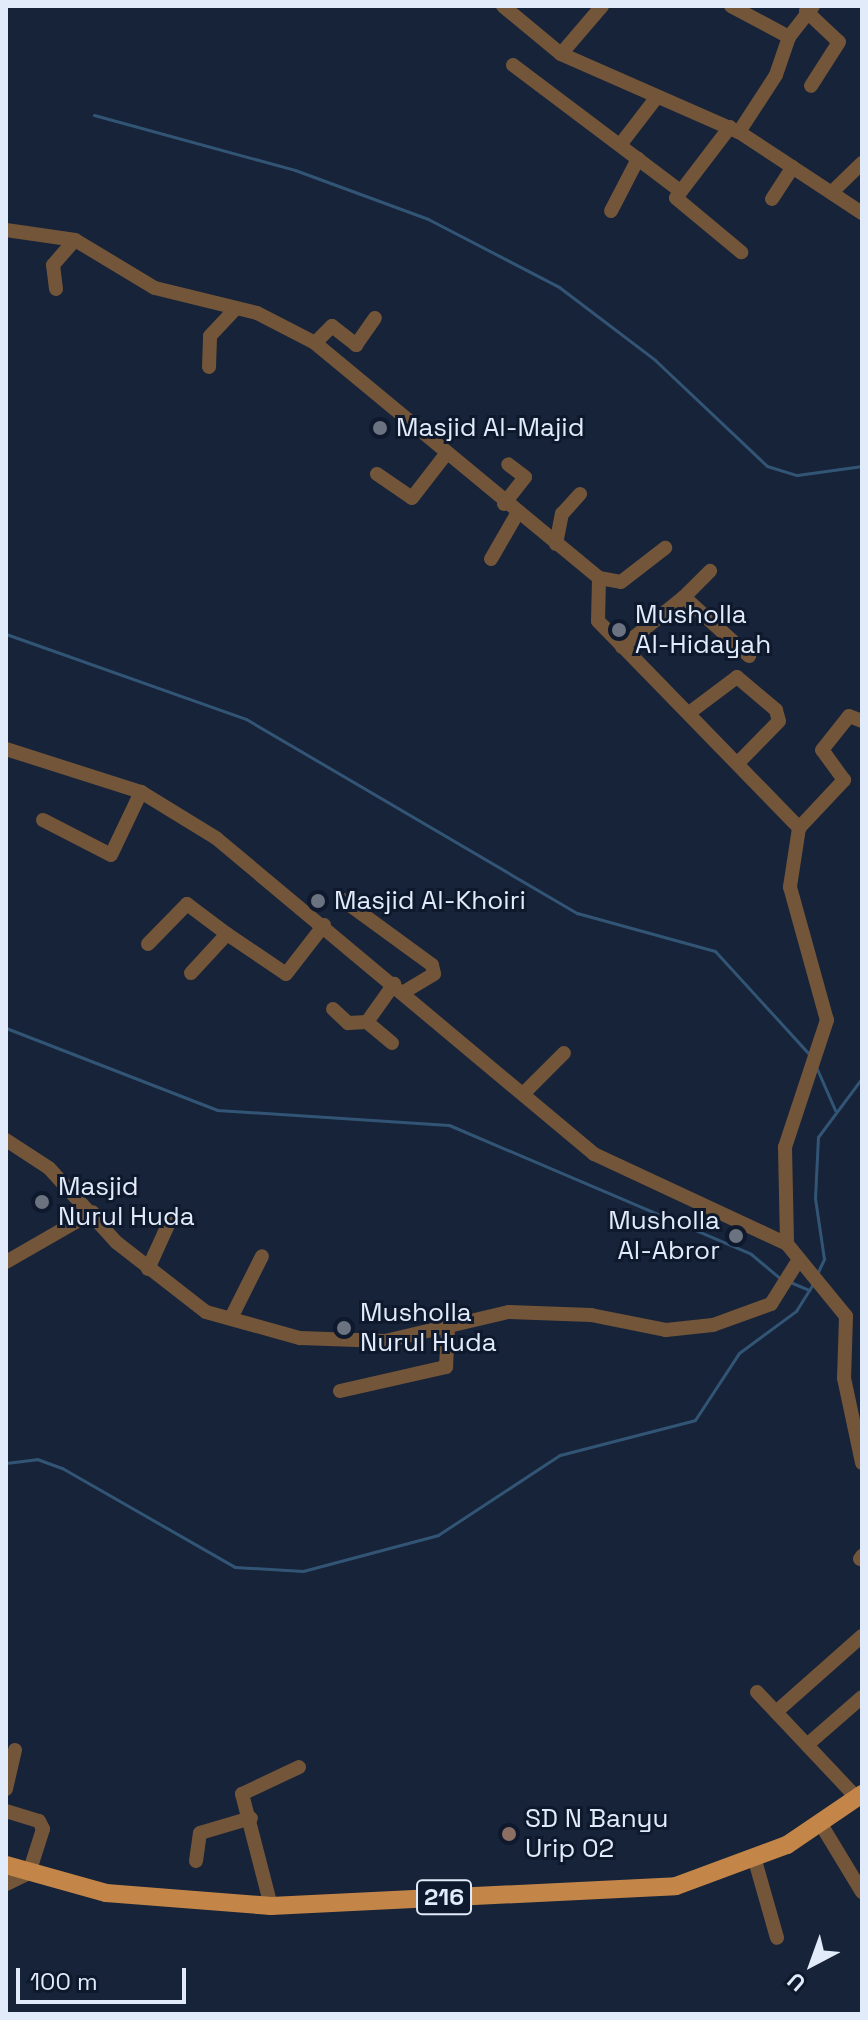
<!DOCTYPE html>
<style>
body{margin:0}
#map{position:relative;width:868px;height:2020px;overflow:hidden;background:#172338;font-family:"Space Grotesk",sans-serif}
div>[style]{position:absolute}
.stream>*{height:3px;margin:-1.5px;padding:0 1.5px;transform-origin:1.5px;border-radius:1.5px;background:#325576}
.minor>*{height:14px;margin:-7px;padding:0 7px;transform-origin:7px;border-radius:7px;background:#735539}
.major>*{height:18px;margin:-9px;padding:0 9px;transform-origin:9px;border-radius:9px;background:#c48648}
.dots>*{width:22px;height:22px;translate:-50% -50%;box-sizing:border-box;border:4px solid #0e192d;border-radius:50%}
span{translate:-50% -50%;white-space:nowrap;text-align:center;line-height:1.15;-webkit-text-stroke:6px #0e192d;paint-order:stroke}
.shield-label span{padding:2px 6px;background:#0e192d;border:2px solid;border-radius:6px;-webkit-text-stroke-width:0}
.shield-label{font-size:24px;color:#e2ebfa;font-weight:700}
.poi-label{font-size:26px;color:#e2ebfa}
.left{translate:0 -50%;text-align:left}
.right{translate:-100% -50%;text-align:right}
.frame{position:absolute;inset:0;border:8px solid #e2ebfa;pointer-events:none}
.north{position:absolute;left:772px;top:1924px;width:80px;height:80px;-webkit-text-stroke:6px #0e192d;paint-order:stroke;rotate:221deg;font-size:22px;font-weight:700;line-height:32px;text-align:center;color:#e2ebfa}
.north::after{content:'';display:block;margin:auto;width:28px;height:36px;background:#e2ebfa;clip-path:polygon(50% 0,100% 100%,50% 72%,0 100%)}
.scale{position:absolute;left:16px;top:1968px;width:170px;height:36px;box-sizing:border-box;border:4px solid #e2ebfa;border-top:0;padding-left:10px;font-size:24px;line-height:28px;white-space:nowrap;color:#e2ebfa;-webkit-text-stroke:6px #0e192d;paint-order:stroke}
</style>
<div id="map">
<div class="stream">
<i style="left:94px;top:115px;width:208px;rotate:15.3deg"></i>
<i style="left:295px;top:170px;width:142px;rotate:20.2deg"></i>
<i style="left:428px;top:219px;width:148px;rotate:27.4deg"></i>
<i style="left:559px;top:287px;width:121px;rotate:37.2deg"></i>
<i style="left:655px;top:360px;width:154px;rotate:43.4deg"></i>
<i style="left:767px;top:466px;width:31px;rotate:17deg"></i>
<i style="left:797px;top:475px;width:66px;rotate:-7.9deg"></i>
<i style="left:6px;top:634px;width:255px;rotate:19.5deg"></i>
<i style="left:246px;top:719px;width:384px;rotate:30.4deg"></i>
<i style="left:577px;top:913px;width:143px;rotate:15.4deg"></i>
<i style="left:715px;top:951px;width:141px;rotate:47.6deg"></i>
<i style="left:6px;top:1028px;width:226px;rotate:21.2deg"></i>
<i style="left:217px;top:1110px;width:232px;rotate:3.7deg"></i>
<i style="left:449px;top:1125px;width:328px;rotate:23.1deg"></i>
<i style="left:751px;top:1254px;width:38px;rotate:40deg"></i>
<i style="left:817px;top:1069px;width:45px;rotate:66.3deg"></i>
<i style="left:817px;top:1274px;width:17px;rotate:-65deg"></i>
<i style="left:824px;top:1259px;width:62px;rotate:-98.4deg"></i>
<i style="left:815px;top:1198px;width:61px;rotate:-87.2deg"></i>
<i style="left:818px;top:1137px;width:74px;rotate:-53.3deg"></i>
<i style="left:790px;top:1282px;width:21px;rotate:23deg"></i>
<i style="left:6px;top:1463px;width:31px;rotate:-7deg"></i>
<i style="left:37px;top:1459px;width:27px;rotate:20deg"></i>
<i style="left:62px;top:1468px;width:199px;rotate:29.8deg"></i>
<i style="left:235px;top:1567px;width:68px;rotate:3.4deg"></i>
<i style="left:303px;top:1571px;width:140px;rotate:-14.9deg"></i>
<i style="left:438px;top:1535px;width:146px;rotate:-33.3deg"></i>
<i style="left:560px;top:1455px;width:139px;rotate:-14.5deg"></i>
<i style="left:695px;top:1420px;width:80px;rotate:-56.7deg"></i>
<i style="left:739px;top:1353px;width:71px;rotate:-36.4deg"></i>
<i style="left:796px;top:1311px;width:31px;rotate:-58deg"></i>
</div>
<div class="minor">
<i style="left:503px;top:6px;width:75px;rotate:39.6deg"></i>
<i style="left:561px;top:54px;width:194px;rotate:23.7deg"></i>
<i style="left:739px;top:132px;width:147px;rotate:33.4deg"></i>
<i style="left:731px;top:6px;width:66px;rotate:28.1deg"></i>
<i style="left:789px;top:37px;width:40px;rotate:108.9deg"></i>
<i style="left:776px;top:75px;width:68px;rotate:123deg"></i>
<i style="left:806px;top:11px;width:45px;rotate:43.2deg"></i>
<i style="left:839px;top:42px;width:52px;rotate:122.5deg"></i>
<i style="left:789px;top:37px;width:39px;rotate:-52deg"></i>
<i style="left:561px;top:54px;width:63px;rotate:-49.5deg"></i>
<i style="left:513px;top:65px;width:209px;rotate:37deg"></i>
<i style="left:730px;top:127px;width:89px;rotate:127.3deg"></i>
<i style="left:676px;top:198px;width:85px;rotate:39.7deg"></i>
<i style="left:620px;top:145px;width:59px;rotate:-52.5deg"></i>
<i style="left:832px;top:192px;width:42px;rotate:-44deg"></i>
<i style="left:772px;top:199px;width:38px;rotate:-57deg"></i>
<i style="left:611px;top:211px;width:59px;rotate:-62.6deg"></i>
<i style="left:6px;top:230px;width:70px;rotate:8.2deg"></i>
<i style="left:75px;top:240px;width:93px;rotate:31deg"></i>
<i style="left:155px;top:288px;width:105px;rotate:13.8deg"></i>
<i style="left:257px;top:313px;width:65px;rotate:27.3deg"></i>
<i style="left:315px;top:343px;width:369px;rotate:39.6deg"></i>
<i style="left:599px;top:578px;width:43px;rotate:91.3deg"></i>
<i style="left:598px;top:621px;width:289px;rotate:45.8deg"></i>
<i style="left:799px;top:828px;width:60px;rotate:98.7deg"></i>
<i style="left:790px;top:887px;width:138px;rotate:74.5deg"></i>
<i style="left:827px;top:1020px;width:134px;rotate:108.3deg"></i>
<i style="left:785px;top:1147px;width:97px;rotate:88.8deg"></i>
<i style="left:56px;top:289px;width:24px;rotate:-97deg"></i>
<i style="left:53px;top:265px;width:33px;rotate:-49deg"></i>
<i style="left:315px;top:343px;width:24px;rotate:-45deg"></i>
<i style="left:332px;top:326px;width:31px;rotate:38deg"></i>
<i style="left:356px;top:345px;width:33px;rotate:-55deg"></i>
<i style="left:209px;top:367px;width:31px;rotate:-88deg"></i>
<i style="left:210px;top:336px;width:37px;rotate:-47deg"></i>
<i style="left:377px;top:474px;width:42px;rotate:34.4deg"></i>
<i style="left:412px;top:498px;width:56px;rotate:-52.3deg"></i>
<i style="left:504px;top:504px;width:34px;rotate:-52deg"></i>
<i style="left:525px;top:477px;width:21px;rotate:-143deg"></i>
<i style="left:556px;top:544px;width:31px;rotate:-79deg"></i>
<i style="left:562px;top:514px;width:27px;rotate:-48deg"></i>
<i style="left:491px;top:559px;width:52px;rotate:-60deg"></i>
<i style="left:599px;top:578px;width:22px;rotate:10deg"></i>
<i style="left:621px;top:582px;width:56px;rotate:-37.7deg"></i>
<i style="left:684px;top:597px;width:37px;rotate:-45deg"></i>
<i style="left:622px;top:647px;width:80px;rotate:-38.9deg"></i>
<i style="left:684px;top:597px;width:88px;rotate:42.2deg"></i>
<i style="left:689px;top:713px;width:60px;rotate:-36.9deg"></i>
<i style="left:737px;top:677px;width:51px;rotate:40.2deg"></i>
<i style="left:776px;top:710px;width:11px;rotate:75deg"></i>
<i style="left:779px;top:721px;width:59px;rotate:134.3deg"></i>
<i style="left:6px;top:749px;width:142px;rotate:17.7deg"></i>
<i style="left:141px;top:792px;width:88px;rotate:31.5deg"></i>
<i style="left:216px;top:838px;width:493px;rotate:39.9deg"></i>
<i style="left:594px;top:1154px;width:213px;rotate:25deg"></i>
<i style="left:787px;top:1244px;width:93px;rotate:50.7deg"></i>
<i style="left:846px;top:1316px;width:62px;rotate:91.8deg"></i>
<i style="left:844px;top:1378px;width:87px;rotate:78deg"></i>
<i style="left:43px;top:820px;width:76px;rotate:27.2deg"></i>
<i style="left:111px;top:855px;width:70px;rotate:-64.5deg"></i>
<i style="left:799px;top:828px;width:66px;rotate:-46.8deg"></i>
<i style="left:844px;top:780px;width:37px;rotate:-126deg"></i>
<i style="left:822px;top:750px;width:43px;rotate:-51.5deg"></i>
<i style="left:849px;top:716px;width:14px;rotate:21deg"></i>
<i style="left:343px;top:900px;width:110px;rotate:36.1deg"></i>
<i style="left:432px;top:965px;width:9px;rotate:77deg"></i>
<i style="left:434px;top:974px;width:35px;rotate:149deg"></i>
<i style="left:148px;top:944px;width:56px;rotate:-45.7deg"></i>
<i style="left:187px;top:904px;width:50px;rotate:36.9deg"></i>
<i style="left:191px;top:973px;width:53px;rotate:-47.3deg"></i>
<i style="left:227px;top:934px;width:71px;rotate:34.1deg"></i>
<i style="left:286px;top:974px;width:62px;rotate:-52.2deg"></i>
<i style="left:333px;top:1009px;width:21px;rotate:43deg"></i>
<i style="left:348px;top:1023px;width:19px;rotate:-3deg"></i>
<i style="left:392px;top:1043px;width:33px;rotate:-140deg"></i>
<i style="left:367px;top:1022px;width:47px;rotate:-54.6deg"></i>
<i style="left:525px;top:1092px;width:55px;rotate:-45deg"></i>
<i style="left:6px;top:1140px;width:51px;rotate:33.1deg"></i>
<i style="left:49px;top:1168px;width:100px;rotate:47.8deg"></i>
<i style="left:116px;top:1242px;width:114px;rotate:37.9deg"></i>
<i style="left:206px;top:1312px;width:98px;rotate:15.5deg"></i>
<i style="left:300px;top:1338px;width:85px;rotate:2deg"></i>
<i style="left:385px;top:1341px;width:127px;rotate:-13.2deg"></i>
<i style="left:509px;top:1312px;width:82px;rotate:2.1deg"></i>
<i style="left:591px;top:1315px;width:76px;rotate:11.3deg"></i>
<i style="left:666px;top:1330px;width:47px;rotate:-6.1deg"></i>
<i style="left:713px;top:1325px;width:62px;rotate:-19.9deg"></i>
<i style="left:771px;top:1304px;width:51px;rotate:-57.9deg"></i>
<i style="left:6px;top:1262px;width:100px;rotate:-29.9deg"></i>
<i style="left:148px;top:1269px;width:58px;rotate:-65.6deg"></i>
<i style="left:231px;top:1318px;width:69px;rotate:-63.4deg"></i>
<i style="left:340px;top:1391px;width:109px;rotate:-12.8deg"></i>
<i style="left:446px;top:1367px;width:36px;rotate:-87deg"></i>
<i style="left:860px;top:1559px;width:4px;rotate:-56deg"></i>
<i style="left:757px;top:1692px;width:146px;rotate:46.7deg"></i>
<i style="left:776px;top:1712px;width:115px;rotate:-41.5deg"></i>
<i style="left:807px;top:1745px;width:73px;rotate:-41.1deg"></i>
<i style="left:6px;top:1789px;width:40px;rotate:-77deg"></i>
<i style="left:6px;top:1811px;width:34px;rotate:17deg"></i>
<i style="left:39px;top:1821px;width:9px;rotate:63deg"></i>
<i style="left:43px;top:1829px;width:46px;rotate:107.7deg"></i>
<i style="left:29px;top:1873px;width:25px;rotate:154deg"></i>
<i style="left:822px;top:1826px;width:77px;rotate:58.8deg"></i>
<i style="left:754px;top:1857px;width:84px;rotate:74.1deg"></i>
<i style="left:196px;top:1861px;width:28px;rotate:-82deg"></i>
<i style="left:200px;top:1833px;width:53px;rotate:-16.4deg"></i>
<i style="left:271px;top:1906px;width:116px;rotate:-104.5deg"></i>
<i style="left:242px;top:1794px;width:63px;rotate:-25.3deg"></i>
</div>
<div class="major">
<i style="left:6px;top:1865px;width:104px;rotate:15.6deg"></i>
<i style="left:106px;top:1893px;width:166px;rotate:4.5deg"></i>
<i style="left:271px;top:1906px;width:405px;rotate:-2.8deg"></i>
<i style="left:676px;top:1886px;width:118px;rotate:-20.3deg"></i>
<i style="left:787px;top:1845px;width:91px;rotate:-34.2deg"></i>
</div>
<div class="dots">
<i style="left:380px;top:428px;background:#6b7280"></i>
<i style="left:619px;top:630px;background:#6b7280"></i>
<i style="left:318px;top:901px;background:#6b7280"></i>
<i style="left:42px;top:1202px;background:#6b7280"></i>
<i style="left:736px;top:1236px;background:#6b7280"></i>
<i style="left:344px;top:1328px;background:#6b7280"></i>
<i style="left:509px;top:1834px;background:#8d6e63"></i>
</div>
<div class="shield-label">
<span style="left:444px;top:1897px">216</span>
</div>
<div class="poi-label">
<span class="left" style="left:396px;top:428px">Masjid Al-Majid</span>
<span class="left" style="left:635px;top:630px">Musholla<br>Al-Hidayah</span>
<span class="left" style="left:334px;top:901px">Masjid Al-Khoiri</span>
<span class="left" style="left:58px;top:1202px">Masjid<br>Nurul Huda</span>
<span class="right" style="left:720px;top:1236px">Musholla<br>Al-Abror</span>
<span class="left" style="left:360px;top:1328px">Musholla<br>Nurul Huda</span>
<span class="left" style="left:525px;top:1834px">SD N Banyu<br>Urip 02</span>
</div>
<div class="frame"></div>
<div class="north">U</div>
<div class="scale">100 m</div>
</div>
